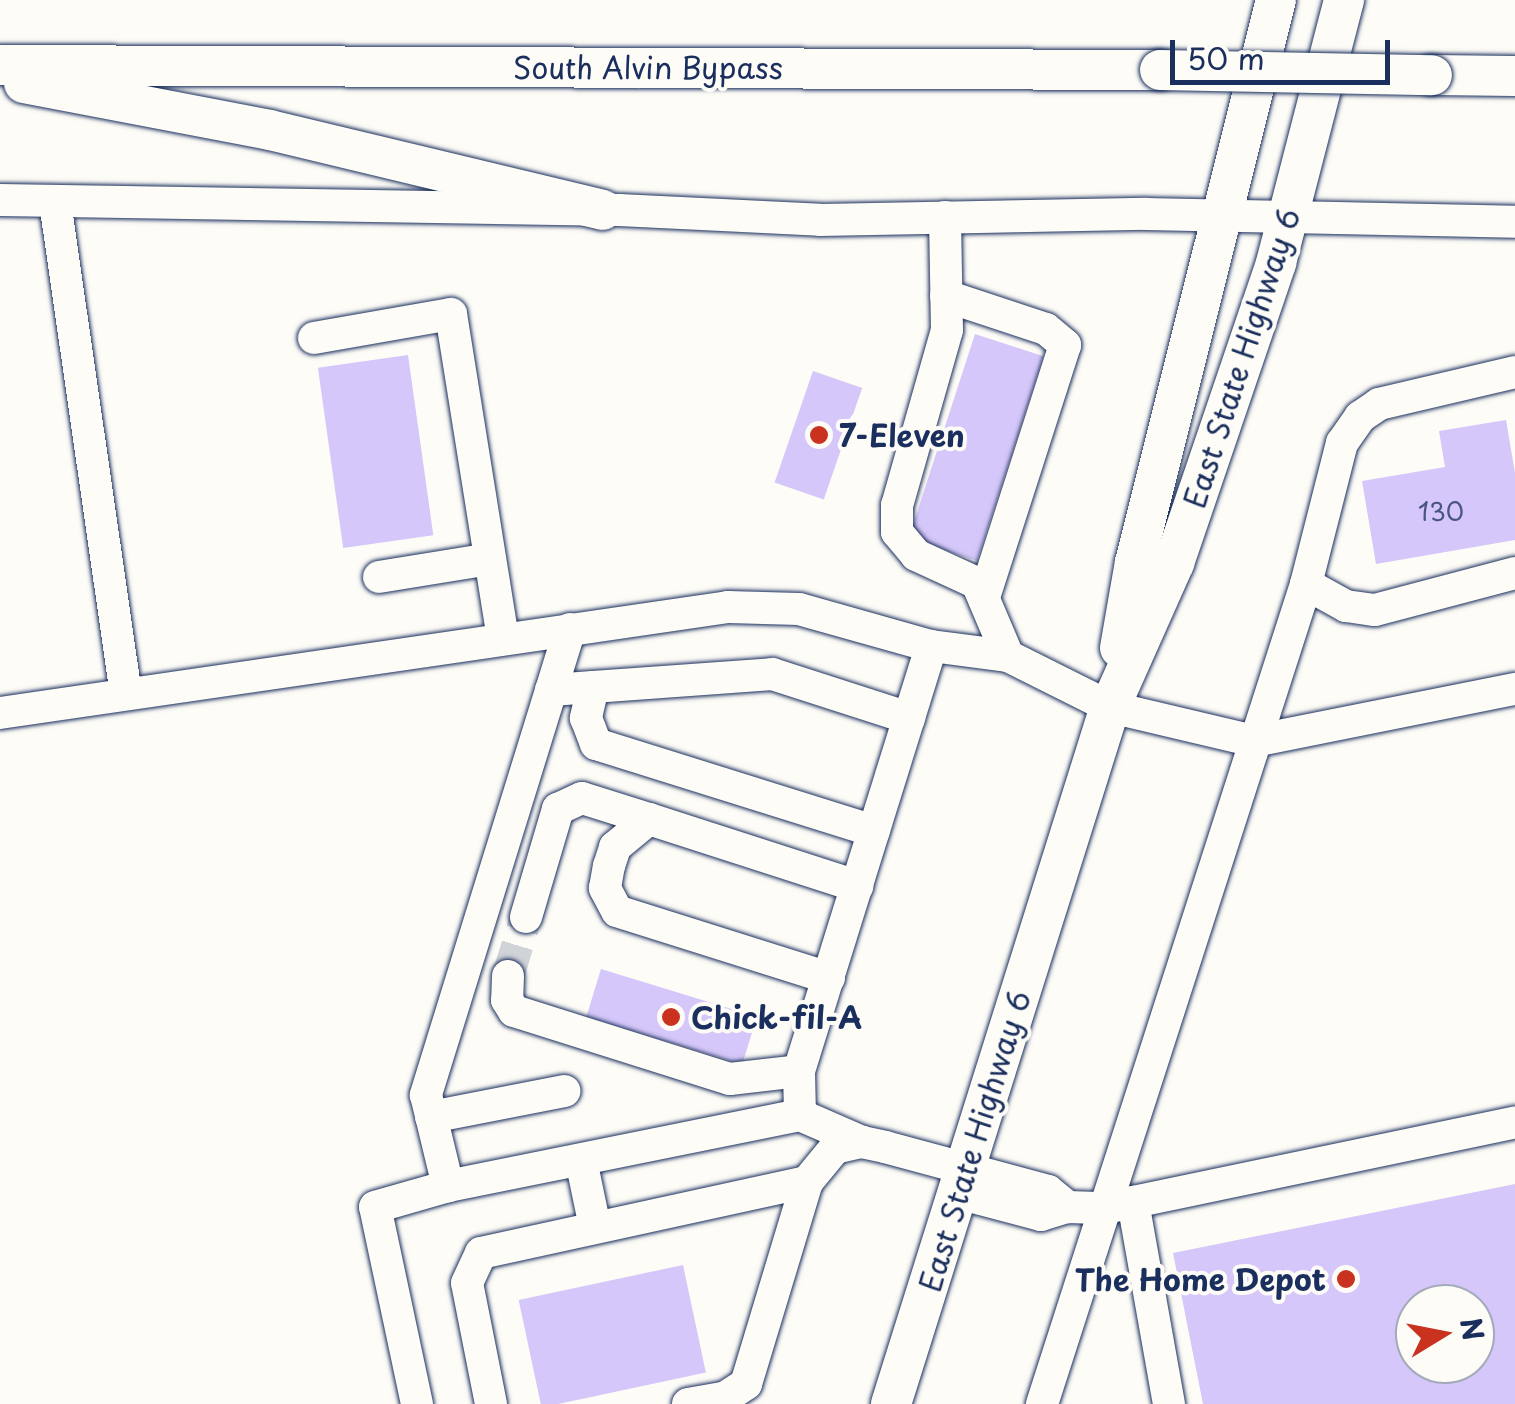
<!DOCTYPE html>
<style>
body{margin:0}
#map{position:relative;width:1515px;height:1404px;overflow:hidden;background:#fdfcf7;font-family:"Playpen Sans",sans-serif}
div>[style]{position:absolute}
.building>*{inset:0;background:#d5c7f9;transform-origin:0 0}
.minor-tunnel>*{height:32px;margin-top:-16px;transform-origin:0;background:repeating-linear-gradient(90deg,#d0d3d8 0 32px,transparent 0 48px)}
.roads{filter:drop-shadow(0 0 2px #1b2f5e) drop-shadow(0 0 2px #1b2f5e)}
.minor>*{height:32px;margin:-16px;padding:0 16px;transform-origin:16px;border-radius:16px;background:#fdfcf7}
.major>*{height:40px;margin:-20px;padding:0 20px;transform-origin:20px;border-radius:20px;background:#fdfcf7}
.bridges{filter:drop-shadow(0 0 2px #1b2f5e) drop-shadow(0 0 2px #1b2f5e)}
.major-bridge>*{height:40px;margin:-20px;padding:0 20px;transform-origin:20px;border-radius:20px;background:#fdfcf7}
.dots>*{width:28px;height:28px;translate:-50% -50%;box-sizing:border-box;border:5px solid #fdfcf7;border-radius:50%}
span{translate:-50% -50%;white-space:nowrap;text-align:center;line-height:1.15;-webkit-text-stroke:8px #fdfcf7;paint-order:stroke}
.number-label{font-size:25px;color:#4a5585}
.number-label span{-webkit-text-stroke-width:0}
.street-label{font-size:30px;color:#1b2f5e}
.poi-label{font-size:30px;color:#1b2f5e;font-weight:700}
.left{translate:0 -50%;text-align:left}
.right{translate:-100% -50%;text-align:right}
.north{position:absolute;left:1395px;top:1284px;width:100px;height:100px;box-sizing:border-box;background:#fdfcf7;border:2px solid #a3aaba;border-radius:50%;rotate:80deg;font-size:28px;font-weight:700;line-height:40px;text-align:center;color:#1b2f5e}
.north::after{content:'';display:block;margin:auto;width:35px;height:45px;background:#c8321e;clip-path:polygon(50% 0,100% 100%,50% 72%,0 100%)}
.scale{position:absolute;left:1170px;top:40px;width:220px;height:45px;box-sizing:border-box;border:5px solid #1b2f5e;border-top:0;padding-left:12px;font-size:30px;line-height:35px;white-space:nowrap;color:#1b2f5e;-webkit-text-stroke:8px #fdfcf7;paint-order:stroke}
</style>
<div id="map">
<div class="building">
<i style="left:975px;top:334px;width:72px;height:215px;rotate:18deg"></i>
<i style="left:408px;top:355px;width:182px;height:91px;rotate:82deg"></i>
<i style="left:813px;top:371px;width:52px;height:118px;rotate:19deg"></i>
<i style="clip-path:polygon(1506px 420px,1515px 473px,1515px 540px,1376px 564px,1362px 481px,1445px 467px,1439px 431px)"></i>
<i style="left:601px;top:969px;width:163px;height:50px;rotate:17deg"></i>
<i style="clip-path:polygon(evenodd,1515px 1184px,1515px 1404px,1203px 1404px,1173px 1253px,1515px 1184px,1415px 1304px,1475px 1304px,1475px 1364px,1415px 1364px,1415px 1304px)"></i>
<i style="left:683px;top:1265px;width:110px;height:168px;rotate:78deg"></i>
</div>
<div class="minor-tunnel">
<i style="left:508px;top:976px;width:62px;rotate:-73deg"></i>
</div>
<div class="roads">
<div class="minor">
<i style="left:0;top:200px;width:619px;rotate:0.93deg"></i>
<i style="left:619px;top:210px;width:201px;rotate:2.8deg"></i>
<i style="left:820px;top:220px;width:326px;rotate:-1.1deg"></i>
<i style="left:1146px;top:214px;width:369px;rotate:1.2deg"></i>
<i style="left:55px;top:202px;width:497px;rotate:81.8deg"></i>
<i style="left:945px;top:217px;width:113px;rotate:89deg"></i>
<i style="left:947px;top:330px;width:182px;rotate:105.9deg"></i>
<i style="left:897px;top:505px;width:27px;rotate:90deg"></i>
<i style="left:897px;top:532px;width:30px;rotate:50deg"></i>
<i style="left:916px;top:555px;width:67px;rotate:24.7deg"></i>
<i style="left:977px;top:583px;width:79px;rotate:67deg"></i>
<i style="left:1008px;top:656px;width:114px;rotate:26.6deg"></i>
<i style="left:1110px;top:707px;width:148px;rotate:13.3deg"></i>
<i style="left:1254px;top:741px;width:266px;rotate:-11.3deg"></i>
<i style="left:946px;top:296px;width:105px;rotate:18.3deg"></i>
<i style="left:1046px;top:329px;width:25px;rotate:40deg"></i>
<i style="left:1065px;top:345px;width:265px;rotate:107.8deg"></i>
<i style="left:314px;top:338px;width:139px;rotate:-9.9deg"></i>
<i style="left:451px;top:314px;width:328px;rotate:80.9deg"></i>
<i style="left:379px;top:577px;width:112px;rotate:-9.2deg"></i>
<i style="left:1306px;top:584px;width:46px;rotate:28.8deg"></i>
<i style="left:1346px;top:606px;width:29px;rotate:8deg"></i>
<i style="left:1375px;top:610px;width:145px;rotate:-14.8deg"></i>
<i style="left:570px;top:629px;width:488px;rotate:107.2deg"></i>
<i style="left:426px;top:1095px;width:94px;rotate:76.4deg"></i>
<i style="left:448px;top:1186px;width:359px;rotate:-11.4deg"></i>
<i style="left:800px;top:1115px;width:68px;rotate:23.5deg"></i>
<i style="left:593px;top:687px;width:32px;rotate:103deg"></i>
<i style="left:586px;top:718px;width:28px;rotate:69deg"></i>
<i style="left:596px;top:744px;width:291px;rotate:17.4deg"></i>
<i style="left:551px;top:690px;width:222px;rotate:-4.1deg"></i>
<i style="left:772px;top:674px;width:144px;rotate:17.8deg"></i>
<i style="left:0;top:713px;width:736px;rotate:-8.28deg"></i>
<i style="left:728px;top:607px;width:71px;rotate:1.6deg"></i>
<i style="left:799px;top:609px;width:137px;rotate:15.7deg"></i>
<i style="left:931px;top:646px;width:78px;rotate:7.4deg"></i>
<i style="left:526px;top:917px;width:113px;rotate:-73.5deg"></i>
<i style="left:558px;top:809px;width:26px;rotate:-25deg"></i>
<i style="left:582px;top:798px;width:70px;rotate:17.4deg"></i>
<i style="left:508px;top:976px;width:24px;rotate:92deg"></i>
<i style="left:507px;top:1000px;width:13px;rotate:58deg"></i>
<i style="left:514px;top:1011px;width:226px;rotate:17.5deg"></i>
<i style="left:730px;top:1079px;width:69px;rotate:-6.6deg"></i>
<i style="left:829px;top:978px;width:222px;rotate:-162.5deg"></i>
<i style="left:617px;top:911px;width:26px;rotate:-118deg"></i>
<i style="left:605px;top:888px;width:22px;rotate:-80deg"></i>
<i style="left:609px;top:866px;width:20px;rotate:-72deg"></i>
<i style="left:615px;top:847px;width:44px;rotate:-39.5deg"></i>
<i style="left:649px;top:819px;width:219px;rotate:17.9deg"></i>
<i style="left:800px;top:1115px;width:44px;rotate:-91.3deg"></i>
<i style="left:799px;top:1071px;width:445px;rotate:-72.7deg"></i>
<i style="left:431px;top:1117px;width:136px;rotate:-11deg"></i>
<i style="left:581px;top:1160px;width:68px;rotate:78.2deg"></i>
<i style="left:958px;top:1193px;width:86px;rotate:14.8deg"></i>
<i style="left:1041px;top:1215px;width:28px;rotate:-17deg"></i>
<i style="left:1068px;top:1207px;width:37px;rotate:2deg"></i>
<i style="left:1105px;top:1208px;width:419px;rotate:-11.8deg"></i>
<i style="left:1133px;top:1202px;width:205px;rotate:79.9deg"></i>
<i style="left:417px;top:1404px;width:201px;rotate:-102deg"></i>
<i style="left:375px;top:1207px;width:76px;rotate:-16deg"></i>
<i style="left:491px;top:1404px;width:123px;rotate:-101.2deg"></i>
<i style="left:467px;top:1283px;width:33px;rotate:-65deg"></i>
<i style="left:481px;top:1253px;width:334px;rotate:-12.3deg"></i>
<i style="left:688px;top:1404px;width:39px;rotate:-10deg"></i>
<i style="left:726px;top:1397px;width:24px;rotate:-33deg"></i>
<i style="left:746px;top:1384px;width:211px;rotate:-73.2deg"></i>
<i style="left:807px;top:1182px;width:44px;rotate:-50.5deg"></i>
<i style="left:835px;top:1148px;width:28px;rotate:-13deg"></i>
<i style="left:862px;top:1142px;width:24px;rotate:12deg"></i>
<i style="left:885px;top:1147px;width:169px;rotate:15.1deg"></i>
<i style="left:1048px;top:1191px;width:26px;rotate:39deg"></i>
<i style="left:1042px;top:1404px;width:861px;rotate:-72.15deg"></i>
<i style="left:1306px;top:584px;width:146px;rotate:-75.7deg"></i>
<i style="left:1342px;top:443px;width:32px;rotate:-55deg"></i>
<i style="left:1360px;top:417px;width:23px;rotate:-34deg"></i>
<i style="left:1379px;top:404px;width:140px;rotate:-13.2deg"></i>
</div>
<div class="major">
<i style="left:0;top:65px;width:1160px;rotate:0.25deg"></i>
<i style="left:1432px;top:75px;width:83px;rotate:0.7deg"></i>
<i style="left:24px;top:83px;width:250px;rotate:10.8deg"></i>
<i style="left:270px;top:130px;width:342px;rotate:13.5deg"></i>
<i style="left:1120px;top:648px;width:87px;rotate:-80.1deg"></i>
<i style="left:1135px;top:562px;width:579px;rotate:-75.92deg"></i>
<i style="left:891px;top:1404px;width:731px;rotate:-72.56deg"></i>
<i style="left:1110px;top:707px;width:158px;rotate:-66deg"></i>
<i style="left:1174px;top:563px;width:317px;rotate:-71.2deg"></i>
<i style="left:1276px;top:263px;width:272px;rotate:-75.5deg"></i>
</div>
</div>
<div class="bridges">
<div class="major-bridge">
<i style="left:1160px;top:70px;width:272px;rotate:1.1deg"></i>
</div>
</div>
<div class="dots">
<i style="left:819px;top:435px;background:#c8321e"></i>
<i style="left:671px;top:1017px;background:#c8321e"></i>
<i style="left:1346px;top:1279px;background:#c8321e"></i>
</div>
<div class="number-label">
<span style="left:1441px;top:511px">130</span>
</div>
<div class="street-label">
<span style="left:648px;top:67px">South Alvin Bypass</span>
<span style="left:1241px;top:358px;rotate:-72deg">East State Highway 6</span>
<span style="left:974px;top:1141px;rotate:-73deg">East State Highway 6</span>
</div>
<div class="poi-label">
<span class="left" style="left:839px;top:435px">7-Eleven</span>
<span class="left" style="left:691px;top:1017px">Chick-fil-A</span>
<span class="right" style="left:1326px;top:1279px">The Home Depot</span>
</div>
<div class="north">N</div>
<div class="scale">50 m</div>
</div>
